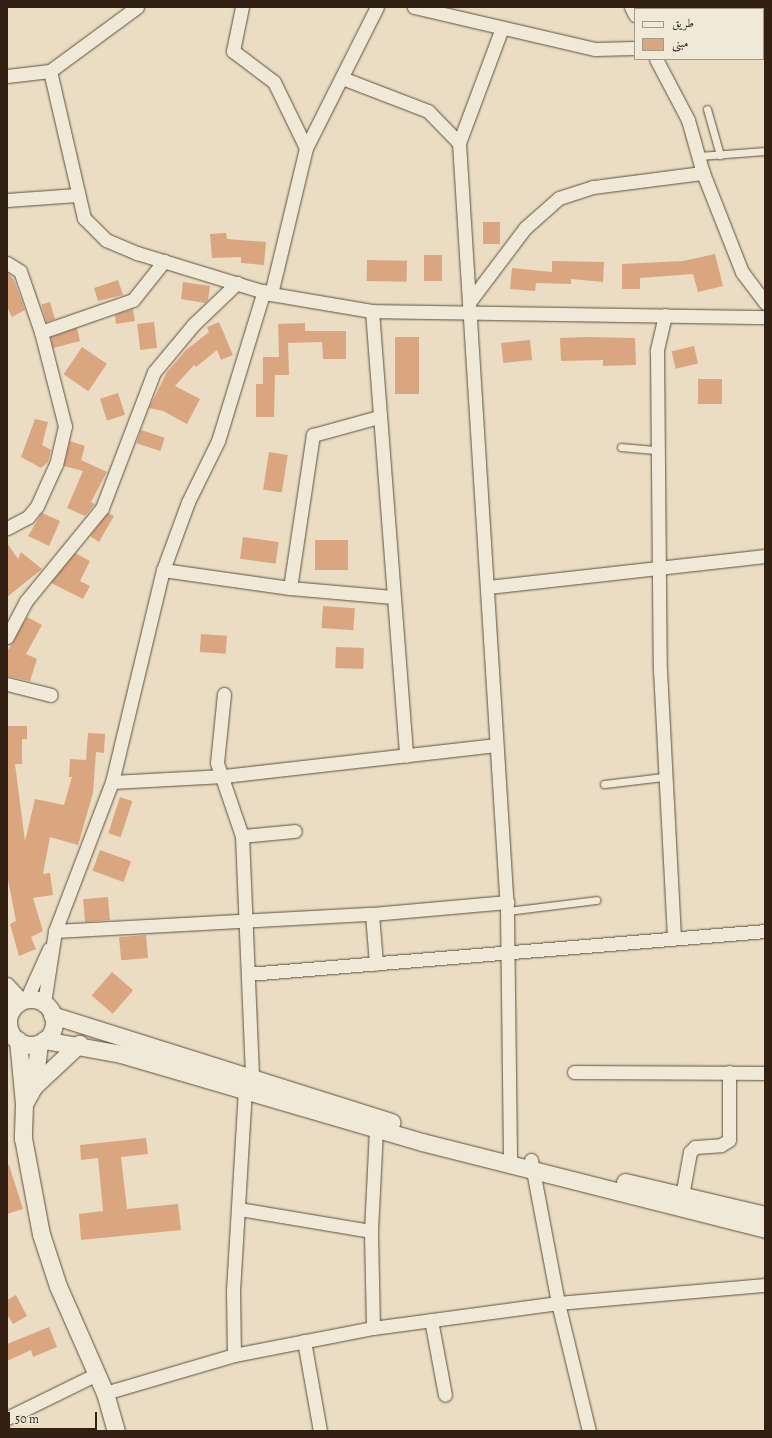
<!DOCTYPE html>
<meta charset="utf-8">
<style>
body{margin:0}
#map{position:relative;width:772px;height:1438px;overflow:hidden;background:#eaddc3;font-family:Alegreya,Amiri,serif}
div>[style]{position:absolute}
.building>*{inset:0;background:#daa680;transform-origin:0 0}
.roads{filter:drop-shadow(0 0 1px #604f3e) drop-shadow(0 0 1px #604f3e)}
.service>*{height:7px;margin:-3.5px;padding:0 3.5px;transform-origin:3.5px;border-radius:3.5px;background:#f1e9d8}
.minor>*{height:13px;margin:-6.5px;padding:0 6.5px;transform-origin:6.5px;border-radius:6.5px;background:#f1e9d8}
.tertiary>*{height:17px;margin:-8.5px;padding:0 8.5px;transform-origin:8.5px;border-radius:8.5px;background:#f1e9d8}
.tertiary>.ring{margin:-8.5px;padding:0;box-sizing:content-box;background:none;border:17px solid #f1e9d8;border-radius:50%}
span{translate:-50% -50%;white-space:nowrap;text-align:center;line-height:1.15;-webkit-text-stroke:3.5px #f1e9d8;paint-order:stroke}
.frame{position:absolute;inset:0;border:8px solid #322012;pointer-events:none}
.legend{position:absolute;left:634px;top:8px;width:130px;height:52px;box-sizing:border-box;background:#f1e9d8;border:1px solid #a59989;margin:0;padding:5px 7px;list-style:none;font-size:12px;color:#322012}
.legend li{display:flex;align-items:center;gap:8px;height:20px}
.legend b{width:20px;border:1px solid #a59989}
.scale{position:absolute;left:8px;top:1412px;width:89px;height:18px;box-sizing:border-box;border:2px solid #322012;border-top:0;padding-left:5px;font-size:12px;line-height:14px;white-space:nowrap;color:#322012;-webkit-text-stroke:3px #f1e9d8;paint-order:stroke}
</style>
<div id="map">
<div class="building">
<i style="left:483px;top:222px;width:17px;height:22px"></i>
<i style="clip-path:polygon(226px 233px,227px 239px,266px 242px,264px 265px,241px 263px,241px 257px,212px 258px,210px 234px)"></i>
<i style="clip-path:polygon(715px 254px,723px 286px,698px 292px,693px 274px,640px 278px,640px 289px,622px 289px,622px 264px,683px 261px)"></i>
<i style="left:442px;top:255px;width:26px;height:18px;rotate:90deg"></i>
<i style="left:367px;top:260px;width:40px;height:21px;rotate:1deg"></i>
<i style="clip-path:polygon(552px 261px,604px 262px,603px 282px,571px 279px,571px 284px,536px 283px,535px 291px,510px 289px,512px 268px,552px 272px)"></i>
<i style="clip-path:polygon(7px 272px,14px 280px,25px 310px,12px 317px,7px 307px)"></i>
<i style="clip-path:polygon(118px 280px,123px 295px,98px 301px,94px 288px)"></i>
<i style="clip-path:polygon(183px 282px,210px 286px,208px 300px,205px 303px,181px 299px)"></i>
<i style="left:50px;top:302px;width:18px;height:9px;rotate:74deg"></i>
<i style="clip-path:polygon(133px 309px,135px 321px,116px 324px,115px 315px)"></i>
<i style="left:154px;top:322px;width:26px;height:17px;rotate:83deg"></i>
<i style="clip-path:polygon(219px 322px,233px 355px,221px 360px,217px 350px,196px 367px,194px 365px,175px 386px,200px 399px,187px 424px,163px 411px,149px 408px,167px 372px,186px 350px,209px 332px,207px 327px)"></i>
<i style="clip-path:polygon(305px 323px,305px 331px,346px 331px,346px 359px,323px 359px,322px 342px,288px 343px,289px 375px,275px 375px,274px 417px,256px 417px,256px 384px,263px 384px,263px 357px,279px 357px,278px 324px)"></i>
<i style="clip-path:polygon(77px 328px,80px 341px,53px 348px,51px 337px)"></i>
<i style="left:395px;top:337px;width:24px;height:57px"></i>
<i style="clip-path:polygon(586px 337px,635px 338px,636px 365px,603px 366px,603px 360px,561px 361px,560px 338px)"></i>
<i style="left:530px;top:340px;width:20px;height:29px;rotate:84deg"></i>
<i style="left:694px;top:346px;width:18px;height:23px;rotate:77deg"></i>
<i style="left:82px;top:347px;width:30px;height:33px;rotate:34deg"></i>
<i style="left:698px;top:379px;width:24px;height:25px"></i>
<i style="left:118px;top:393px;width:23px;height:19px;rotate:72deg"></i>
<i style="clip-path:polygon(35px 419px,48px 422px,42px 445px,51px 450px,48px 462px,41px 468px,21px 457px)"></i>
<i style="left:141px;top:430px;width:25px;height:14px;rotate:18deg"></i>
<i style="clip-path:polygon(70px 441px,85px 446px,81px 460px,107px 472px,91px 502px,95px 504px,85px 516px,67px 508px,83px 471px,64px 466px)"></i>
<i style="left:269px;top:452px;width:19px;height:38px;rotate:9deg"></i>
<i style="clip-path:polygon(42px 513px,60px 521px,49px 546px,28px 536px)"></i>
<i style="clip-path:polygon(108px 513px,114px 516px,99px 542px,90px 536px)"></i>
<i style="left:243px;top:537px;width:36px;height:22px;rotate:8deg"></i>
<i style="left:315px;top:540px;width:33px;height:30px"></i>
<i style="clip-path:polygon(7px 543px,18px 559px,21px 552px,42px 569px,7px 597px)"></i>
<i style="clip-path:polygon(75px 553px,90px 561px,80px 581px,90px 586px,83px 599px,51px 583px)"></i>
<i style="left:323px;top:606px;width:32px;height:22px;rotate:4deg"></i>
<i style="clip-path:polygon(27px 617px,42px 625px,26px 654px,37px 659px,30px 681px,7px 676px,7px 652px)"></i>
<i style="left:201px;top:634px;width:26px;height:18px;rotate:4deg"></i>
<i style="left:336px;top:647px;width:28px;height:21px;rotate:2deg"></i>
<i style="clip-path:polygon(7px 726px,27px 726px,27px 739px,22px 739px,22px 764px,15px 764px,25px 841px,35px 799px,64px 805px,72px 777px,69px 777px,70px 759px,86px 760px,88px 733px,105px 734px,104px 753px,96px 752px,93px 793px,78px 845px,50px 837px,43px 874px,50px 873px,53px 895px,33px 898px,43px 931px,31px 937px,36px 949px,19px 956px,10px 924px,16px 921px,7px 875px)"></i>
<i style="left:120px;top:797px;width:13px;height:38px;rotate:18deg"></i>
<i style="left:100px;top:850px;width:33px;height:22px;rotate:20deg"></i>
<i style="left:108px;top:897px;width:23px;height:25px;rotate:85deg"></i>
<i style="left:146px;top:935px;width:23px;height:27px;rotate:85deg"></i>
<i style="left:112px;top:972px;width:28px;height:31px;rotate:41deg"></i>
<i style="clip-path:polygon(146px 1138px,148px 1154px,121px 1157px,127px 1209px,178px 1204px,181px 1230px,81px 1240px,79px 1214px,103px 1211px,98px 1158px,81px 1160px,80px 1145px)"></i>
<i style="clip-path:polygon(9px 1165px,23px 1209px,7px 1214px,7px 1166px)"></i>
<i style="clip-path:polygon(16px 1295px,27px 1316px,13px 1324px,7px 1314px,7px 1300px)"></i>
<i style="clip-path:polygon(49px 1327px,57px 1347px,33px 1357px,31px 1350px,7px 1361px,7px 1344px)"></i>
</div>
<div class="roads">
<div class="service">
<i style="left:707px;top:109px;width:48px;rotate:74.2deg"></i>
<i style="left:699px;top:156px;width:66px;rotate:-4.3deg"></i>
<i style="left:621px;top:447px;width:36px;rotate:5deg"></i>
<i style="left:604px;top:784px;width:60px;rotate:-6.7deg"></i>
<i style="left:507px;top:911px;width:90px;rotate:-7deg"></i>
</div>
<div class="minor">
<i style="left:242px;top:7px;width:45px;rotate:101.6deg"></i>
<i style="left:233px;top:51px;width:51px;rotate:37.1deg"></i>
<i style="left:274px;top:82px;width:73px;rotate:64.1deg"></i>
<i style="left:414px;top:7px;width:186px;rotate:13.1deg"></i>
<i style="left:595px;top:49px;width:40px;rotate:-1.4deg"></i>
<i style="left:631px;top:7px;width:9px;rotate:63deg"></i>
<i style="left:731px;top:7px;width:2px;rotate:90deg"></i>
<i style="left:763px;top:42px;width:2px;rotate:-27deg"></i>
<i style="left:656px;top:59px;width:69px;rotate:62.3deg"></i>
<i style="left:688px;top:120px;width:55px;rotate:74.2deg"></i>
<i style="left:703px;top:173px;width:106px;rotate:68.5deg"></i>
<i style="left:742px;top:272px;width:39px;rotate:53deg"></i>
<i style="left:50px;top:71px;width:151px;rotate:77deg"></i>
<i style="left:84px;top:218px;width:31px;rotate:45deg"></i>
<i style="left:106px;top:240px;width:34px;rotate:23deg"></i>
<i style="left:137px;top:253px;width:140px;rotate:17deg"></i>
<i style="left:271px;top:294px;width:102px;rotate:9.6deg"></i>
<i style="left:372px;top:311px;width:393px;rotate:0.9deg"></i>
<i style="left:7px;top:76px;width:43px;rotate:-6.6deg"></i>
<i style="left:50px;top:71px;width:108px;rotate:-36.3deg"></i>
<i style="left:342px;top:78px;width:92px;rotate:21deg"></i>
<i style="left:428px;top:111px;width:45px;rotate:45.9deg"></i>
<i style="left:459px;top:143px;width:769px;rotate:86.42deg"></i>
<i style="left:507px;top:911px;width:255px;rotate:89.3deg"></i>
<i style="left:459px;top:143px;width:123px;rotate:-69.5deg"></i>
<i style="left:7px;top:200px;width:70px;rotate:-4.1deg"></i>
<i style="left:7px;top:263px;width:15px;rotate:32deg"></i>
<i style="left:20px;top:271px;width:65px;rotate:71deg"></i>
<i style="left:41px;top:332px;width:97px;rotate:75.7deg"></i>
<i style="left:65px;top:426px;width:39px;rotate:103deg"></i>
<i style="left:56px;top:464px;width:46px;rotate:114.3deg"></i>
<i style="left:37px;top:506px;width:14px;rotate:129deg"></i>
<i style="left:28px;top:517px;width:24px;rotate:152deg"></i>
<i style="left:271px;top:294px;width:150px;rotate:-76.5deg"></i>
<i style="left:306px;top:148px;width:158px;rotate:-63.3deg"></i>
<i style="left:470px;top:301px;width:91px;rotate:-53deg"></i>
<i style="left:525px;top:228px;width:45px;rotate:-41.4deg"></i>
<i style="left:559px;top:198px;width:36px;rotate:-18deg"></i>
<i style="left:593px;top:187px;width:111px;rotate:-7.3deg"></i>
<i style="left:372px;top:311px;width:446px;rotate:85.6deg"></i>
<i style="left:665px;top:315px;width:37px;rotate:103deg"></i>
<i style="left:657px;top:351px;width:319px;rotate:89.5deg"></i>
<i style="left:660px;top:670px;width:266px;rotate:87deg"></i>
<i style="left:41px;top:332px;width:97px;rotate:-19.2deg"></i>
<i style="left:133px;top:300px;width:50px;rotate:-51.5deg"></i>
<i style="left:163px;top:570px;width:128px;rotate:8.1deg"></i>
<i style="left:290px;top:588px;width:103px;rotate:5deg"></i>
<i style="left:488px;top:587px;width:279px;rotate:-6.4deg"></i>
<i style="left:290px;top:588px;width:155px;rotate:-81.5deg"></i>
<i style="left:313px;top:435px;width:68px;rotate:-15.3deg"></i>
<i style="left:7px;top:637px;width:41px;rotate:-62.2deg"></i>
<i style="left:26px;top:601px;width:120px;rotate:-50.7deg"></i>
<i style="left:102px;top:508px;width:146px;rotate:-69.1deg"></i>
<i style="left:154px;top:372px;width:61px;rotate:-50.3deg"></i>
<i style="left:193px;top:325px;width:61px;rotate:-43.7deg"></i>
<i style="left:7px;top:684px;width:45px;rotate:14deg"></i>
<i style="left:224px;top:694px;width:69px;rotate:95.8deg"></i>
<i style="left:217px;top:763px;width:77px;rotate:71.1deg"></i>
<i style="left:242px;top:836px;width:243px;rotate:87.6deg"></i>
<i style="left:112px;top:782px;width:112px;rotate:-3.1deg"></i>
<i style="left:224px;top:776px;width:274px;rotate:-6.5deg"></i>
<i style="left:242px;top:836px;width:53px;rotate:-5.4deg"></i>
<i style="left:372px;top:914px;width:50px;rotate:85.4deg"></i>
<i style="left:55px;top:931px;width:317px;rotate:-3.1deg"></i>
<i style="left:372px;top:914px;width:136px;rotate:-5.1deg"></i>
<i style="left:248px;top:974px;width:519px;rotate:-4.75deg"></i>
<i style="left:7px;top:984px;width:22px;rotate:47deg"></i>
<i style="left:7px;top:1000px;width:11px;rotate:68deg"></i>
<i style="left:26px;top:1000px;width:56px;rotate:-65.7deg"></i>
<i style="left:44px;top:1003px;width:73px;rotate:-81.3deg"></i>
<i style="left:55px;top:931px;width:160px;rotate:-69.1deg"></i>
<i style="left:112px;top:782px;width:218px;rotate:-76.5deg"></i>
<i style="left:163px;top:570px;width:72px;rotate:-69.8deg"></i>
<i style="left:188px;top:502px;width:68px;rotate:-63.8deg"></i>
<i style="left:218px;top:441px;width:157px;rotate:-73deg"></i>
<i style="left:574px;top:1072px;width:191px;rotate:0.3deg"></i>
<i style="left:531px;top:1160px;width:146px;rotate:79.3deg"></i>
<i style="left:558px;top:1303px;width:132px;rotate:76.4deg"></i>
<i style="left:682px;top:1196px;width:45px;rotate:-79.7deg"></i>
<i style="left:690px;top:1152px;width:7px;rotate:-45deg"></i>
<i style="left:695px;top:1147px;width:26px;rotate:-4deg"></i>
<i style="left:721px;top:1145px;width:9px;rotate:-32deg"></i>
<i style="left:729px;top:1140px;width:68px;rotate:-90deg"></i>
<i style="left:239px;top:1209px;width:134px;rotate:9.5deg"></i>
<i style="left:431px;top:1320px;width:76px;rotate:79.4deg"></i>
<i style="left:373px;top:1328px;width:97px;rotate:-91.2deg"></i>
<i style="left:371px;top:1231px;width:101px;rotate:-87.2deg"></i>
<i style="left:304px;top:1341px;width:91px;rotate:79.9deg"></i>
<i style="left:234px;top:1355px;width:64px;rotate:-90.9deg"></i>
<i style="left:233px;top:1291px;width:202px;rotate:-86.6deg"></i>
<i style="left:105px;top:1393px;width:134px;rotate:-16.4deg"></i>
<i style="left:234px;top:1355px;width:142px;rotate:-11deg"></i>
<i style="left:373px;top:1328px;width:187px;rotate:-7.7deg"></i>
<i style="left:558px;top:1303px;width:208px;rotate:-5deg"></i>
<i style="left:7px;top:1418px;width:100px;rotate:-26.1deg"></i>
</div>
<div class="tertiary">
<i class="ring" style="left:8px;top:999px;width:29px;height:29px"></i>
<i style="left:52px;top:1015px;width:356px;rotate:17.5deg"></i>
<i style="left:18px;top:1040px;width:64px;rotate:84.6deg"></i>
<i style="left:24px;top:1104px;width:34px;rotate:92deg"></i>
<i style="left:23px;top:1138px;width:98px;rotate:79.4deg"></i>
<i style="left:41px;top:1234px;width:55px;rotate:71.9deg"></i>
<i style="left:58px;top:1286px;width:117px;rotate:66.3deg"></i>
<i style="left:105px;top:1393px;width:40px;rotate:74deg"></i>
<i style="left:44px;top:1040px;width:78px;rotate:10.3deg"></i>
<i style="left:121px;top:1054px;width:314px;rotate:16.3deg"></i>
<i style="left:422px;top:1142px;width:354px;rotate:14.2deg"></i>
<i style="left:34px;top:1086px;width:62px;rotate:-43deg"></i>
<i style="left:24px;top:1104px;width:21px;rotate:-61deg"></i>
<i style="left:34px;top:1086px;width:43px;rotate:-83.4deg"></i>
<i style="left:625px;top:1182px;width:144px;rotate:13.3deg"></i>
</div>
</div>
<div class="frame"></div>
<ul class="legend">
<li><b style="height:5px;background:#f1e9d8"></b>طريق</li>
<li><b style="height:11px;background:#daa680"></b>مبنى</li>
</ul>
<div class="scale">50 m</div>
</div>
